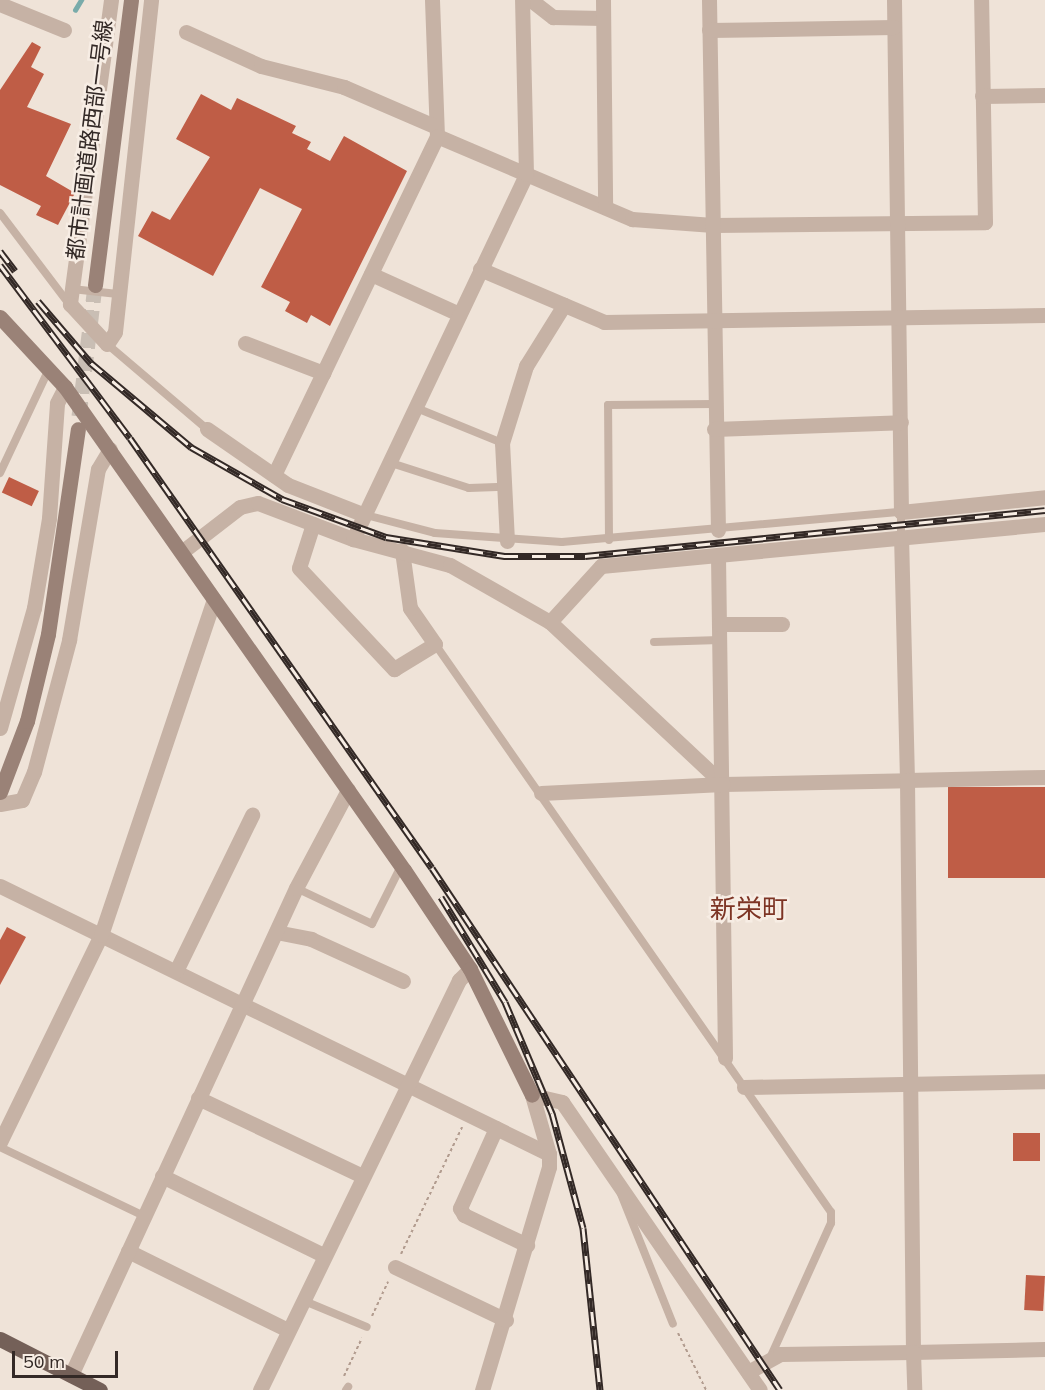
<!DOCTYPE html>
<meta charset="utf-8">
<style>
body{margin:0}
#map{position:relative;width:1045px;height:1390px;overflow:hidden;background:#efe3d8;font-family:Mulish,"Noto Sans JP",sans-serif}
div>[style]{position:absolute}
.stream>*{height:4.5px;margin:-2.25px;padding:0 2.25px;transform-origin:2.25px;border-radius:2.25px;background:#79abaa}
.building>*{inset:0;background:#bf5d46;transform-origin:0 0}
.secondary-tunnel>*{height:15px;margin-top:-7.5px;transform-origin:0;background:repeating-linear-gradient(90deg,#c9beb4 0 15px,transparent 0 23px)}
.path>*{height:2px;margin-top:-1px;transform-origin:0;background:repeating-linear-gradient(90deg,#b29c8f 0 3px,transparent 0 6px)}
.lane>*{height:8px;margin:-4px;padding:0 4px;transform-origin:4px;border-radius:4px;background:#c6b2a5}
.street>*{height:15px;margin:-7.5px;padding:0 7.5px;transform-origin:7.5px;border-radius:7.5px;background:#c6b2a5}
.secondary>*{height:15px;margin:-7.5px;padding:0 7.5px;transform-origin:7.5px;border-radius:7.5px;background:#9a8277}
.primary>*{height:15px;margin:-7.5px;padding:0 7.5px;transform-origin:7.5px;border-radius:7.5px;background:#746058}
.rail>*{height:7px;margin-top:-3.5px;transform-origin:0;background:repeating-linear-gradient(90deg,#f7ede4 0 14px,#332926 0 28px);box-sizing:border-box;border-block:2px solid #332926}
span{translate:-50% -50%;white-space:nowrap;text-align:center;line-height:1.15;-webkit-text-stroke:5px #f7ede4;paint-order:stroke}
.street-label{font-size:22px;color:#332926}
.quarter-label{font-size:26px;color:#7d3424}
.scale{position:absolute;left:12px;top:1351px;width:106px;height:27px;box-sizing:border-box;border:3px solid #332926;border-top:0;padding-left:8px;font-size:18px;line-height:21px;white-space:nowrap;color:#332926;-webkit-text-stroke:4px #f7ede4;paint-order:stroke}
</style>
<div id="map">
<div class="stream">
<i style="left:75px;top:10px;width:12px;rotate:-59deg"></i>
</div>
<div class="building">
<i style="clip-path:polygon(32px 42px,41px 47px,31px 67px,44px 74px,27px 107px,71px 124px,46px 176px,75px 193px,58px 225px,36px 215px,41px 206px,0 185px,0 90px)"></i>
<i style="clip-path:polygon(201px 94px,231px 110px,237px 98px,296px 126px,292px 133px,311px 142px,307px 149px,330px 161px,344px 136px,407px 171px,330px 326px,311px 315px,307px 323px,285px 311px,290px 302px,261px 287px,302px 209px,260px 188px,213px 276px,138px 236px,152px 211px,170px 220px,210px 157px,176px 139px)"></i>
<i style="left:9px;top:477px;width:33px;height:17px;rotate:25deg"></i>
<i style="left:1045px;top:787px;width:91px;height:97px;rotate:90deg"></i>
<i style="clip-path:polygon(7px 927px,26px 937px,0 985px,0 940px)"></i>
<i style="left:1013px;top:1133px;width:27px;height:28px"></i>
<i style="left:1026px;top:1275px;width:19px;height:35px;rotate:3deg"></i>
</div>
<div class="secondary-tunnel">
<i style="left:79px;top:416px;width:132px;rotate:-83deg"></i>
</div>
<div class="path">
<i style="left:401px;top:1254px;width:141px;rotate:-64.3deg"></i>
<i style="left:372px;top:1316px;width:38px;rotate:-65deg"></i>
<i style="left:678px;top:1333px;width:64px;rotate:63.8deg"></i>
<i style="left:344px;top:1376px;width:42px;rotate:-64.7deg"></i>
</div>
<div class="lane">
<i style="left:0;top:213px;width:114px;rotate:52.8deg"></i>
<i style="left:72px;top:289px;width:46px;rotate:6.2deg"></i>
<i style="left:107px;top:344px;width:131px;rotate:40.4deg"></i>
<i style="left:414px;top:407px;width:95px;rotate:22.2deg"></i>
<i style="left:388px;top:462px;width:85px;rotate:17.8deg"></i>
<i style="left:469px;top:488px;width:35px;rotate:-2deg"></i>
<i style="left:0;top:473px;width:115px;rotate:-64.8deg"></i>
<i style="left:362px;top:514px;width:75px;rotate:14.6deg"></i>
<i style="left:435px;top:533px;width:127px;rotate:4.1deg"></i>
<i style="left:562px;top:542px;width:340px;rotate:-5.1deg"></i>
<i style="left:901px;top:512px;width:26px;rotate:90deg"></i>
<i style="left:609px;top:540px;width:135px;rotate:-90.4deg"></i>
<i style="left:608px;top:405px;width:106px;rotate:-0.5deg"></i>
<i style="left:654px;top:642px;width:66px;rotate:-1.7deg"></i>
<i style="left:435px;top:644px;width:692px;rotate:55.12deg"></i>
<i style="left:831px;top:1212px;width:11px;rotate:90deg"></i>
<i style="left:831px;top:1223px;width:146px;rotate:114.3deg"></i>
<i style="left:296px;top:888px;width:84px;rotate:25.3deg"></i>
<i style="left:372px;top:924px;width:65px;rotate:-63.4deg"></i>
<i style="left:0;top:1147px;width:160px;rotate:25.6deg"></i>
<i style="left:619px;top:1189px;width:145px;rotate:68.2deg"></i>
<i style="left:302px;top:1300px;width:70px;rotate:22.6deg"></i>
<i style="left:346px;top:1390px;width:4px;rotate:-56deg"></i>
</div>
<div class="street">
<i style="left:111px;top:0;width:307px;rotate:97.7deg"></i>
<i style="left:70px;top:304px;width:54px;rotate:47.2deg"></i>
<i style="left:107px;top:344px;width:14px;rotate:-56deg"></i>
<i style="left:115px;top:332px;width:334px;rotate:-83.8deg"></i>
<i style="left:432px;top:0;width:136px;rotate:87.9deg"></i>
<i style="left:437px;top:136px;width:212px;rotate:23.1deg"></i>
<i style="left:632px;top:219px;width:81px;rotate:4.2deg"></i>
<i style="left:713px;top:225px;width:272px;rotate:-0.6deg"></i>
<i style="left:985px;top:222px;width:222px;rotate:-91deg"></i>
<i style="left:531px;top:0;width:28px;rotate:38deg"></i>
<i style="left:553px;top:17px;width:50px;rotate:1.1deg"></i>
<i style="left:603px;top:0;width:207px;rotate:89.4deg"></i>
<i style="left:709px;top:0;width:530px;rotate:89.03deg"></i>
<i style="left:894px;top:0;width:512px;rotate:89.22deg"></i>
<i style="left:901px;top:512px;width:145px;rotate:-5.9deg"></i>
<i style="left:0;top:4px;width:69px;rotate:22.1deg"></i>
<i style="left:709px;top:30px;width:185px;rotate:-0.9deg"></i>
<i style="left:186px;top:32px;width:82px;rotate:24.4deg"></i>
<i style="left:261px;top:66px;width:86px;rotate:14.2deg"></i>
<i style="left:344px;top:87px;width:98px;rotate:23.4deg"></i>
<i style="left:982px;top:96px;width:63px;rotate:-0.9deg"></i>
<i style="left:480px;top:269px;width:135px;rotate:23.1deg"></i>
<i style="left:604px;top:322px;width:441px;rotate:-0.9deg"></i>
<i style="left:371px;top:274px;width:97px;rotate:24.4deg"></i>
<i style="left:245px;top:343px;width:84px;rotate:21deg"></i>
<i style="left:207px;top:429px;width:98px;rotate:34.7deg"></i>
<i style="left:288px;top:485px;width:79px;rotate:21.4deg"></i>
<i style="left:714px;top:429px;width:187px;rotate:-2.1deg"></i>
<i style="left:274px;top:475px;width:376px;rotate:-64.3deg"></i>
<i style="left:313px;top:524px;width:46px;rotate:107.7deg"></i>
<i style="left:299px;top:568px;width:139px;rotate:46.8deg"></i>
<i style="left:394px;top:669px;width:48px;rotate:-31.4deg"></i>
<i style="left:435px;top:644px;width:44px;rotate:-124.8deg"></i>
<i style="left:410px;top:608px;width:58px;rotate:-98deg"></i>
<i style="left:353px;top:539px;width:404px;rotate:-64.6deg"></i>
<i style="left:526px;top:174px;width:174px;rotate:-91.3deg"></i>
<i style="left:507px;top:541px;width:98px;rotate:-92.9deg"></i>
<i style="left:502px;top:443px;width:81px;rotate:-72.7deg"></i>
<i style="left:526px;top:366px;width:72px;rotate:-58.1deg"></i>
<i style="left:183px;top:551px;width:72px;rotate:-37.7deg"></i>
<i style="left:240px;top:507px;width:18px;rotate:-13deg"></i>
<i style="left:258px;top:503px;width:102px;rotate:20.8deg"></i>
<i style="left:353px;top:539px;width:100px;rotate:15deg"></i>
<i style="left:450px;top:565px;width:115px;rotate:29.7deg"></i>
<i style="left:550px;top:622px;width:237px;rotate:43.1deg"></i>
<i style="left:723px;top:784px;width:184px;rotate:-1.2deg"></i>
<i style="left:907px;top:780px;width:242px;rotate:-91.4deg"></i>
<i style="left:718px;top:556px;width:502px;rotate:89.2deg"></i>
<i style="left:550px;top:622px;width:76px;rotate:-47.7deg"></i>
<i style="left:601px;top:566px;width:446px;rotate:-5.4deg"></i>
<i style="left:719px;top:624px;width:63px"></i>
<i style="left:0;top:728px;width:125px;rotate:-74.2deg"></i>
<i style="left:34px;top:608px;width:91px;rotate:-80.5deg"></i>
<i style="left:49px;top:518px;width:115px;rotate:-86deg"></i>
<i style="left:57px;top:403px;width:18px;rotate:-63deg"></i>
<i style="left:1045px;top:777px;width:138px;rotate:178.8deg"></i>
<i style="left:907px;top:780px;width:572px;rotate:89.4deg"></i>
<i style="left:913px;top:1352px;width:132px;rotate:-1.3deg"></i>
<i style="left:541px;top:793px;width:182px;rotate:-2.8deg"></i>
<i style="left:0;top:804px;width:22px;rotate:-10deg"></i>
<i style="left:22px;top:800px;width:30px;rotate:-67deg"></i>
<i style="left:34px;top:772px;width:137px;rotate:-75.1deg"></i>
<i style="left:69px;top:640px;width:173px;rotate:-80.4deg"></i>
<i style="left:98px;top:469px;width:23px;rotate:-59deg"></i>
<i style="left:0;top:886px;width:611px;rotate:26.02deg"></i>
<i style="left:549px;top:1154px;width:13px;rotate:90deg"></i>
<i style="left:549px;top:1167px;width:233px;rotate:106.7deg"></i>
<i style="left:276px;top:932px;width:36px;rotate:11deg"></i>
<i style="left:311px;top:939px;width:101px;rotate:24.5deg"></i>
<i style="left:176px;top:971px;width:174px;rotate:-64deg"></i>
<i style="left:744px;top:1087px;width:301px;rotate:-1.1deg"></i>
<i style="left:198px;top:1098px;width:182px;rotate:25.4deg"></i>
<i style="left:496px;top:1128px;width:88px;rotate:114.2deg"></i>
<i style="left:460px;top:1208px;width:8px;rotate:60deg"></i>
<i style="left:464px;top:1215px;width:70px;rotate:25.5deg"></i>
<i style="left:0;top:1142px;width:230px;rotate:-64deg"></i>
<i style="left:101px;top:935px;width:354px;rotate:-71.4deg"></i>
<i style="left:549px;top:1154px;width:61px;rotate:-106.1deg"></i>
<i style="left:532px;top:1095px;width:31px;rotate:13deg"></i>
<i style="left:562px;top:1102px;width:349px;rotate:55.5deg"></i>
<i style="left:162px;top:1176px;width:179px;rotate:26.1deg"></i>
<i style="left:128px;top:1251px;width:178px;rotate:26.3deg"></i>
<i style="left:395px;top:1267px;width:123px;rotate:25.5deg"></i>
<i style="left:748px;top:1372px;width:37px;rotate:-29deg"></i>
<i style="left:780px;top:1354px;width:133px;rotate:-0.9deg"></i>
<i style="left:913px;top:1352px;width:38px;rotate:88deg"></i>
<i style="left:71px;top:1375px;width:536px;rotate:-65.2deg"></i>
<i style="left:296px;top:888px;width:111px;rotate:-62deg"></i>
<i style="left:260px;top:1390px;width:456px;rotate:-64.1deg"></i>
<i style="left:459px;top:980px;width:16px;rotate:-45deg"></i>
</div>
<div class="secondary">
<i style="left:95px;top:285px;width:287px;rotate:-82.8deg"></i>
<i style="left:0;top:317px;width:96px;rotate:47.1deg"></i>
<i style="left:65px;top:387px;width:590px;rotate:54.94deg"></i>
<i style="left:404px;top:870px;width:119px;rotate:56.3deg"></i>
<i style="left:470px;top:969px;width:140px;rotate:63.8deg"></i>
<i style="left:0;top:792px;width:76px;rotate:-69.2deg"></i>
<i style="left:27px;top:721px;width:89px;rotate:-76.4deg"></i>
<i style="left:48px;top:634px;width:207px;rotate:-81.7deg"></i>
</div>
<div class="primary">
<i style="left:0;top:1339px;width:112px;rotate:27deg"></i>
</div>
<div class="rail">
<i style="left:0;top:251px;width:25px;rotate:53deg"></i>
<i style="left:0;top:265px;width:216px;rotate:53.1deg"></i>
<i style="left:130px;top:438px;width:525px;rotate:54.92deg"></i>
<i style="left:432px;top:868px;width:627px;rotate:56.31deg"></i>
<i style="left:38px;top:301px;width:82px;rotate:49.5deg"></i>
<i style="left:91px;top:363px;width:131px;rotate:40deg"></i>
<i style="left:191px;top:447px;width:105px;rotate:29.7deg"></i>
<i style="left:282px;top:499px;width:111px;rotate:20.1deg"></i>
<i style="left:386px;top:537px;width:120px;rotate:9.1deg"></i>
<i style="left:504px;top:556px;width:81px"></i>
<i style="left:585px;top:556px;width:462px;rotate:-5.7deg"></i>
<i style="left:441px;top:897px;width:123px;rotate:58.6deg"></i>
<i style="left:505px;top:1002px;width:121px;rotate:67.1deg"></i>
<i style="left:552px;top:1113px;width:119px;rotate:74.9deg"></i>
<i style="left:583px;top:1228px;width:163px;rotate:84deg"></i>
</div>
<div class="street-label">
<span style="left:90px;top:140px;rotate:-83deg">都市計画道路西部一号線</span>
</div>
<div class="quarter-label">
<span style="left:749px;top:909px">新栄町</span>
</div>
<div class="scale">50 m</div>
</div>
